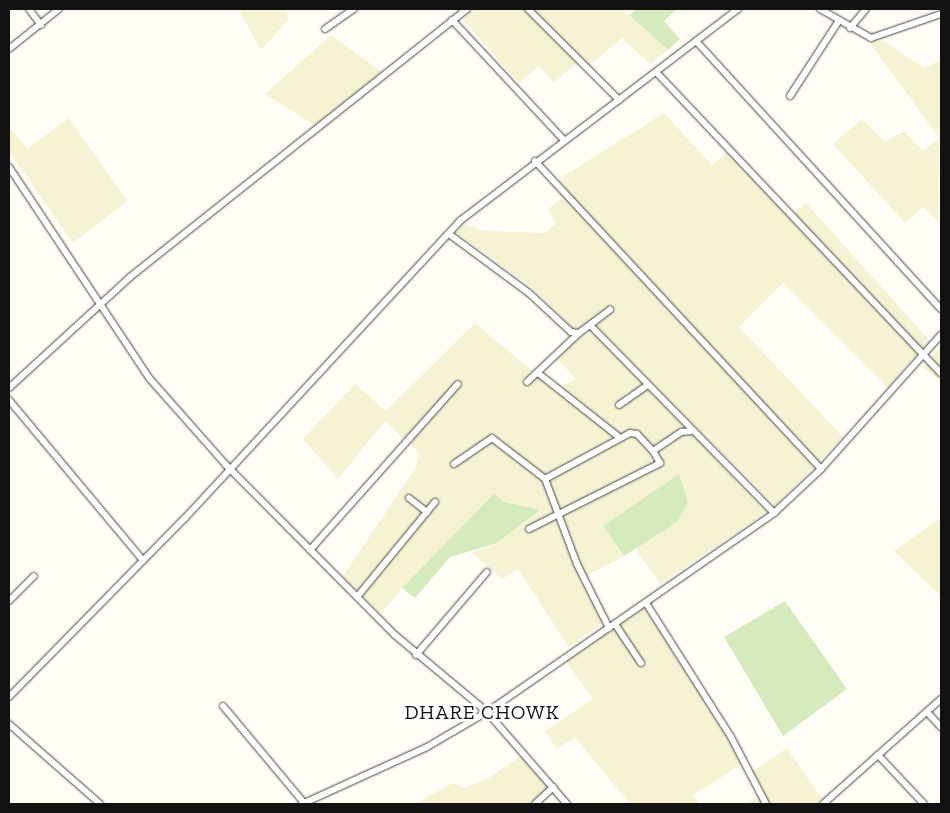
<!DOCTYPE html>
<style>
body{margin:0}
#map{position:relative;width:950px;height:813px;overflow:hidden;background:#fffdf5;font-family:"Zilla Slab",serif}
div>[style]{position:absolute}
.farmland>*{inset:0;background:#f6f3d4}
.green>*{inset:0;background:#d5ebbd}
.roads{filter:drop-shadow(0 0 1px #444) drop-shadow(0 0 1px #444)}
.minor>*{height:6px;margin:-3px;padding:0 3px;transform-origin:3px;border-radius:3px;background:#fff}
span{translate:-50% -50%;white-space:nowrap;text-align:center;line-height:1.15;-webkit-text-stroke:5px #fff;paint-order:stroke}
.neighbourhood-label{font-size:20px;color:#111;letter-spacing:1px}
.frame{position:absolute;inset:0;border:10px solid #111;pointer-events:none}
</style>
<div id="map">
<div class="farmland">
<i style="clip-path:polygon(238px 9px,284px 9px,289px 19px,261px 50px)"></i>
<i style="clip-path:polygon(474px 9px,622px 9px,668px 50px,650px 64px,622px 38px,588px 67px,581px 59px,554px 83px,539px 66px,519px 83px,463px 20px)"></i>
<i style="clip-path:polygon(331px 35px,383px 73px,316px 126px,265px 94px)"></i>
<i style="clip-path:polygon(868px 40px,884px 41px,924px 68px,941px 60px,938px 221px,923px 207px,905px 223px,833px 144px,862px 119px,885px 142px,904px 131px,923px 151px,939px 138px)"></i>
<i style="clip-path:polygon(664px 113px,712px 165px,729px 151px,792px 216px,806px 203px,929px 340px,888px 388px,783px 283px,739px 327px,843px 437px,775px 506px,593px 323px,576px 332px,533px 288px,456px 232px,464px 224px,483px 231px,545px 233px,556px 223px,548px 209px,569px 193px,559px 179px)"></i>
<i style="clip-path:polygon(69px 118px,127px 201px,73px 243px,9px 151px,9px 127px,27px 149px)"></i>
<i style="clip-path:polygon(475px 323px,555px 390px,576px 379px,554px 355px,571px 338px,595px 333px,767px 512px,660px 584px,635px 548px,677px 522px,603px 526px,624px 556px,586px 576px,610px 618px,569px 647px,518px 569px,502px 579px,472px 553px,497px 543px,539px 511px,503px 502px,402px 588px,381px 614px,343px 576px,415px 469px,419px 453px,385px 421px,338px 479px,303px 439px,355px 384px,386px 411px)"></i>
<i style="clip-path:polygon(941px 346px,941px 381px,923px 367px)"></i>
<i style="clip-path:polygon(941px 518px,941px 596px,894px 551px)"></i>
<i style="clip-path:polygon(649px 602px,747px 761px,693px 795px,699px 804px,630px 804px,575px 737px,557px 749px,545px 731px,593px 699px,565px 660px)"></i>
<i style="clip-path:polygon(787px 748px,822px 799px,816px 804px,747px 804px,764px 793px,752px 772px)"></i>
<i style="clip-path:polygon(522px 756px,550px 787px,533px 804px,415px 804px,453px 783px,464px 788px,488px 778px)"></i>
</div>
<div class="green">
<i style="clip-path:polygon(637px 9px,677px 9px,664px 21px,680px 39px,668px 50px,629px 15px)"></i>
<i style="clip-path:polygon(679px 474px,688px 502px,677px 522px,624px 556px,603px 526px)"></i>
<i style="clip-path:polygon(494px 494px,503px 502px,540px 510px,497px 543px,450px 557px,415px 598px,402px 588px)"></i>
<i style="clip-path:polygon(785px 601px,847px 689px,783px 736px,724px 637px)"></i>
</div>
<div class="roads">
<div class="minor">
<i style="left:29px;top:9px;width:20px;rotate:53deg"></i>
<i style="left:528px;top:9px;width:129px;rotate:45deg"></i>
<i style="left:820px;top:9px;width:59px;rotate:29.6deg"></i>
<i style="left:871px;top:38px;width:74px;rotate:-18.9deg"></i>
<i style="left:452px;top:20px;width:164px;rotate:47deg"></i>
<i style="left:850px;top:28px;width:25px;rotate:-50deg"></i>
<i style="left:325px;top:29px;width:35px;rotate:-35deg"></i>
<i style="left:696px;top:41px;width:363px;rotate:47.6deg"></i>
<i style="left:9px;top:49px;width:64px;rotate:-38.7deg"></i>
<i style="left:657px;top:73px;width:413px;rotate:46.6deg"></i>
<i style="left:790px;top:96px;width:88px;rotate:-57deg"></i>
<i style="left:535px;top:161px;width:420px;rotate:47.1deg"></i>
<i style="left:9px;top:167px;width:255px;rotate:56.4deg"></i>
<i style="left:150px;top:379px;width:115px;rotate:48.5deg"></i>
<i style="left:226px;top:465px;width:240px;rotate:45.2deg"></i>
<i style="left:395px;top:635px;width:120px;rotate:39.9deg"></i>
<i style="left:487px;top:712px;width:122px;rotate:49deg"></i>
<i style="left:449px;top:234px;width:99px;rotate:36.4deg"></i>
<i style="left:529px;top:293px;width:57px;rotate:42.9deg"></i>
<i style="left:571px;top:332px;width:8px;rotate:7deg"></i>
<i style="left:579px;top:333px;width:39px;rotate:-37deg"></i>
<i style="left:591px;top:326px;width:262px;rotate:45.6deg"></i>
<i style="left:538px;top:373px;width:105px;rotate:38.4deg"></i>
<i style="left:527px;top:382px;width:71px;rotate:-43.3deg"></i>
<i style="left:9px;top:388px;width:164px;rotate:-42.5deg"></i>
<i style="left:130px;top:277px;width:431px;rotate:-38.5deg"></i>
<i style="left:9px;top:400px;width:209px;rotate:50.1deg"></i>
<i style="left:619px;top:405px;width:35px;rotate:-35deg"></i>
<i style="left:454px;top:464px;width:46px;rotate:-34.4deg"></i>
<i style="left:492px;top:438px;width:67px;rotate:37.7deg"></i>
<i style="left:409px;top:498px;width:23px;rotate:38deg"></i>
<i style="left:529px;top:529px;width:147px;rotate:-26.7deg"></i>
<i style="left:660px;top:463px;width:14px;rotate:-120deg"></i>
<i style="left:310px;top:550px;width:222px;rotate:-48.3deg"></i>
<i style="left:357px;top:597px;width:123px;rotate:-50.6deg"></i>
<i style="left:9px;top:601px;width:35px;rotate:-45deg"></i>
<i style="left:646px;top:603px;width:159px;rotate:57.6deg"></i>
<i style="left:731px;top:737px;width:76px;rotate:62.4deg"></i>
<i style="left:615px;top:624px;width:47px;rotate:56.3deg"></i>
<i style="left:609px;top:628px;width:72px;rotate:-116.6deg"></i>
<i style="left:577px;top:564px;width:91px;rotate:-110.6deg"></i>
<i style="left:545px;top:479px;width:97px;rotate:-28.4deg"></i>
<i style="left:630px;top:433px;width:7px;rotate:8deg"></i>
<i style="left:637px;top:434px;width:23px;rotate:47deg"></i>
<i style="left:653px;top:451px;width:34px;rotate:-34deg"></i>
<i style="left:681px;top:432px;width:12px;rotate:-5deg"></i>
<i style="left:416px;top:655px;width:109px;rotate:-49.5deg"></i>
<i style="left:9px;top:697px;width:251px;rotate:-45.5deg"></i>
<i style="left:185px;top:518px;width:406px;rotate:-47.2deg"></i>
<i style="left:461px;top:220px;width:348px;rotate:-37.3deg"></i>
<i style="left:223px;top:706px;width:126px;rotate:50.1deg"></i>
<i style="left:927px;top:712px;width:21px;rotate:47deg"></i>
<i style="left:9px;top:724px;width:121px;rotate:41.3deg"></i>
<i style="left:878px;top:755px;width:67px;rotate:46.8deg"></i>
<i style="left:302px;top:804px;width:137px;rotate:-24.5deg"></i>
<i style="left:427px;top:747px;width:69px;rotate:-30.3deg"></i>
<i style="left:487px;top:712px;width:349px;rotate:-34.7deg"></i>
<i style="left:774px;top:513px;width:64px;rotate:-43.1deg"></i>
<i style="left:821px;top:469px;width:180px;rotate:-48.2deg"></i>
<i style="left:535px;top:804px;width:25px;rotate:-43deg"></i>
<i style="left:823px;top:804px;width:158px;rotate:-41.7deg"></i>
</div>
</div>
<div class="neighbourhood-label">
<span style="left:482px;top:712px">DHARE CHOWK</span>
</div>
<div class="frame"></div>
</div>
